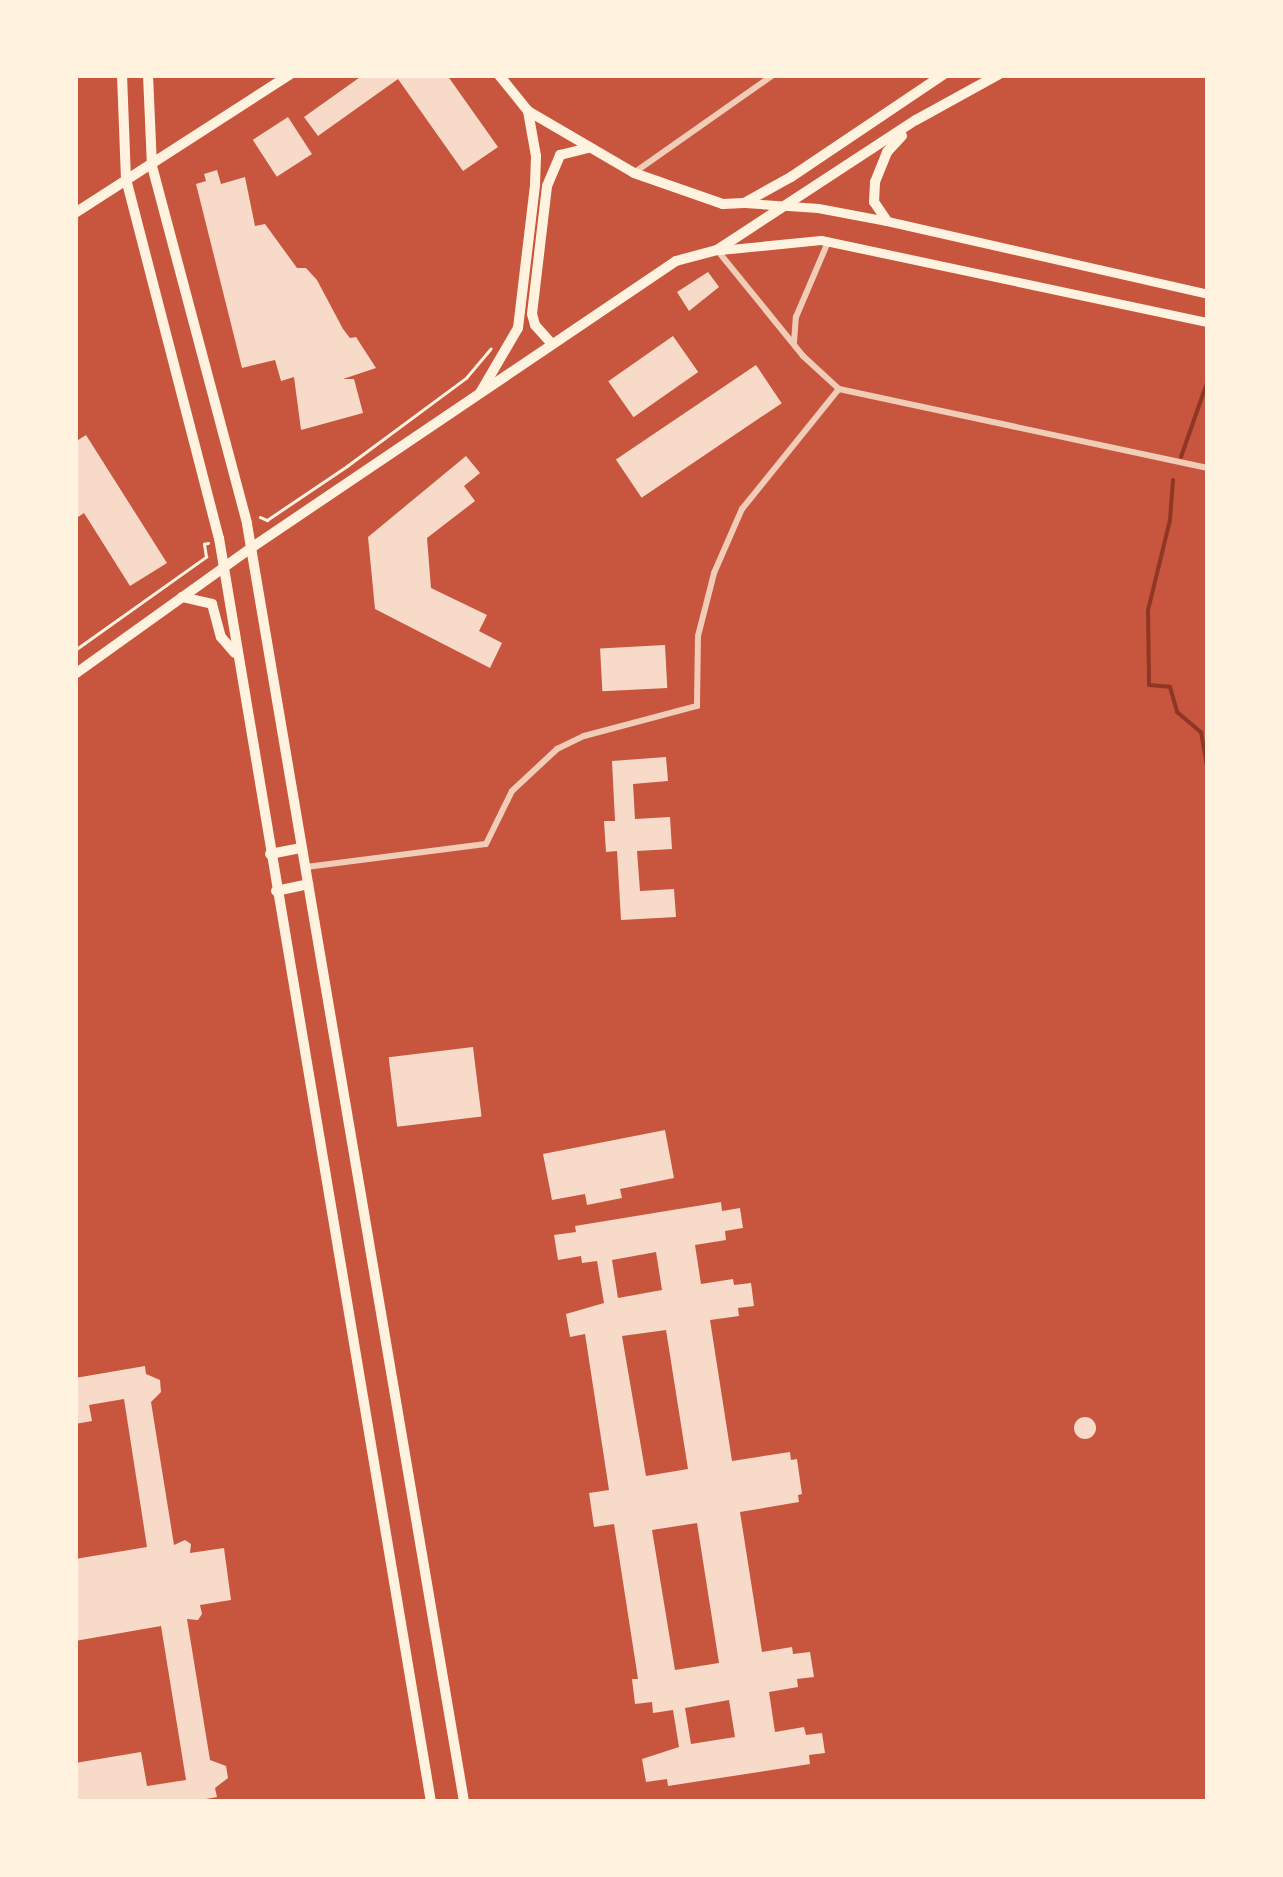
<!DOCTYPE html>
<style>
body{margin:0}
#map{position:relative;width:1283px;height:1877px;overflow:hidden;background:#c8553d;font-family:Poppins,sans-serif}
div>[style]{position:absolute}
.stream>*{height:4px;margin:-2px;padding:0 2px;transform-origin:2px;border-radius:2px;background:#8f3625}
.building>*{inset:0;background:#f7dbc8;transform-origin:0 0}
.round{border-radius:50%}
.path>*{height:2.5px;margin:-1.25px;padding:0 1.25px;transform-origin:1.25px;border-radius:1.25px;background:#fff3e0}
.minor>*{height:6px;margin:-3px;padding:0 3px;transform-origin:3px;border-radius:3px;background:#f1ccb7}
.secondary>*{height:9px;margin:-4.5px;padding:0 4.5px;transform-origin:4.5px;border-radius:4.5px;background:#fff3e0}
.primary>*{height:10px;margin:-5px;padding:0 5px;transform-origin:5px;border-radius:5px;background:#fff3e0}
span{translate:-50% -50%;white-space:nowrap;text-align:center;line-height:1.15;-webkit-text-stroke:8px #fff3e0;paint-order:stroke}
.frame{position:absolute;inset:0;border:78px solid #fff3e0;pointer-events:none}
</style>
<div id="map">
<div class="stream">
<i style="left:1181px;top:457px;width:82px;rotate:-70.7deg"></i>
<i style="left:1173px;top:480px;width:40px;rotate:94.3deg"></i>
<i style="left:1170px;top:520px;width:93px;rotate:103.7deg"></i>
<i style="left:1148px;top:610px;width:75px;rotate:89.2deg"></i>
<i style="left:1149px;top:685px;width:21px;rotate:5deg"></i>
<i style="left:1170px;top:687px;width:26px;rotate:74deg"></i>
<i style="left:1177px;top:712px;width:31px;rotate:40deg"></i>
<i style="left:1201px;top:732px;width:40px;rotate:80deg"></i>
</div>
<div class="building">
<i style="clip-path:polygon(363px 75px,447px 75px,498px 147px,463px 171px,398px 79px,318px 136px,304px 117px)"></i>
<i style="left:288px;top:117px;width:44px;height:42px;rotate:57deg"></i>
<i style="clip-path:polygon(217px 170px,221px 184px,245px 177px,255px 226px,265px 224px,297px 268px,306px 268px,317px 280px,343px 329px,350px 338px,356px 337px,376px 368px,343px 379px,354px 379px,363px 413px,301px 430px,294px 377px,281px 381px,275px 360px,242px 368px,196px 184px,206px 181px,204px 174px)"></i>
<i style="clip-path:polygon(708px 272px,719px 287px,689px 311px,677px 292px)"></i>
<i style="left:673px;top:336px;width:44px;height:79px;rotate:55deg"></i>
<i style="left:756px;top:365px;width:46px;height:169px;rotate:56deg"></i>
<i style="clip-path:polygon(86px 435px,167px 563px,130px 586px,84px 513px,75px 519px,75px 442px)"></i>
<i style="clip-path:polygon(466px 456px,480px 473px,464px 486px,475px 501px,427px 538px,431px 588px,487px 615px,479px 631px,502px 643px,490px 668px,375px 609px,368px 537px)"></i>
<i style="left:665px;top:645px;width:43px;height:65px;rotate:87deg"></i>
<i style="clip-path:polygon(666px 757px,668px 781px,633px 784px,635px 819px,670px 817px,672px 849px,637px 851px,640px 891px,674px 889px,676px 917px,621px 920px,617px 851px,606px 852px,604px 821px,615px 821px,612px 761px)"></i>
<i style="left:473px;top:1047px;width:70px;height:85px;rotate:83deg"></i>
<i style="clip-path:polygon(665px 1130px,674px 1178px,620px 1189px,622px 1198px,587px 1205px,585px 1194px,552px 1200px,543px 1154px)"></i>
<i style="clip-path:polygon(evenodd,721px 1202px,722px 1211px,740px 1208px,743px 1228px,725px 1231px,726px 1240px,695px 1245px,701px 1284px,733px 1279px,734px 1285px,751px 1283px,754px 1306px,738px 1308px,739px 1316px,710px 1320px,732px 1461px,790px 1452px,791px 1460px,797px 1459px,802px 1494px,798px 1495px,799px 1502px,740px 1512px,762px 1652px,792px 1647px,793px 1654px,810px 1652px,814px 1677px,797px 1679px,798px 1687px,769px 1692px,775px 1732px,804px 1727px,806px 1735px,822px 1733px,825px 1753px,809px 1755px,810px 1764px,668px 1786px,667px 1779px,646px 1782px,642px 1759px,679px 1747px,673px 1710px,653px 1713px,652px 1702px,635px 1704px,632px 1679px,638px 1679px,614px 1524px,594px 1527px,589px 1493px,609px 1490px,585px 1334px,570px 1337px,566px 1314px,604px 1303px,597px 1261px,582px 1263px,581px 1256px,558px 1260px,554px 1235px,576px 1232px,575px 1226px,721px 1202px,656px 1252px,662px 1290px,618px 1298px,612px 1260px,656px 1252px,721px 1202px,666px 1330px,688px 1469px,646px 1476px,622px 1336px,666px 1330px,721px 1202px,697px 1523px,719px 1663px,675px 1670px,652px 1530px,697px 1523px,721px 1202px,729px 1700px,735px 1737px,691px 1744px,685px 1708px,729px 1700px)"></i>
<i style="clip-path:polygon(145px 1366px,146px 1374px,160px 1380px,161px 1392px,151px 1402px,174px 1545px,185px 1540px,191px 1544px,190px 1553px,224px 1548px,231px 1600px,200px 1605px,202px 1614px,198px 1620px,187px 1619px,210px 1760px,226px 1766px,228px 1778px,215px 1788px,217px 1797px,189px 1802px,75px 1802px,75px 1763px,141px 1752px,147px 1786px,186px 1780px,161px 1626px,75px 1641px,75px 1559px,147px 1547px,124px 1399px,89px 1405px,92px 1421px,75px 1424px,75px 1378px)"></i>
<i class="round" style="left:1074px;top:1417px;width:22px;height:22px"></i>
</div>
<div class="path">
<i style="left:260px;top:517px;width:8px;rotate:23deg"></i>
<i style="left:267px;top:520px;width:97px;rotate:-34deg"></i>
<i style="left:347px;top:466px;width:148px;rotate:-36.5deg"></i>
<i style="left:466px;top:378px;width:38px;rotate:-50deg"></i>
<i style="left:75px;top:650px;width:161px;rotate:-35.4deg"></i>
<i style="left:206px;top:557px;width:13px;rotate:-99deg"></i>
<i style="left:204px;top:544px;width:4px;rotate:-14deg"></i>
</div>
<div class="minor">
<i style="left:635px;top:172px;width:169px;rotate:-35.1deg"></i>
<i style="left:717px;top:250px;width:136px;rotate:50.9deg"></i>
<i style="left:803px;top:356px;width:49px;rotate:42.5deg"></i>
<i style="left:839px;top:389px;width:377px;rotate:12.1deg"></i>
<i style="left:794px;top:343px;width:26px;rotate:-86deg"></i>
<i style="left:796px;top:317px;width:82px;rotate:-66.9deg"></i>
<i style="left:306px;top:867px;width:181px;rotate:-7.3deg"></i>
<i style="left:486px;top:844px;width:59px;rotate:-63.9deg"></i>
<i style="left:512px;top:791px;width:62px;rotate:-43deg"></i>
<i style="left:557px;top:749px;width:30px;rotate:-26deg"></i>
<i style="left:584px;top:736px;width:117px;rotate:-14.9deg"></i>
<i style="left:697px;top:706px;width:70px;rotate:-89.2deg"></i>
<i style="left:698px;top:636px;width:65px;rotate:-75.7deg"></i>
<i style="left:714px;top:573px;width:70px;rotate:-66.4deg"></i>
<i style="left:742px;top:509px;width:154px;rotate:-51.1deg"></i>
</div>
<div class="secondary">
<i style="left:745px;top:203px;width:73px;rotate:3.9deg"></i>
<i style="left:818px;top:208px;width:70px;rotate:10.7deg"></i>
<i style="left:887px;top:221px;width:329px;rotate:12.8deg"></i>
<i style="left:720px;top:250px;width:101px;rotate:-5.7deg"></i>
<i style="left:821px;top:240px;width:396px;rotate:12deg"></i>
</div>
<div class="primary">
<i style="left:122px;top:75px;width:104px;rotate:87.8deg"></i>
<i style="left:126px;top:179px;width:371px;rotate:75.5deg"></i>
<i style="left:219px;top:538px;width:1282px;rotate:80.48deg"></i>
<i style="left:148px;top:75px;width:91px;rotate:87.5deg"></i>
<i style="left:152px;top:166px;width:370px;rotate:75.1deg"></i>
<i style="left:247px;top:524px;width:1296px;rotate:80.36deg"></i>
<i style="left:499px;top:75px;width:46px;rotate:51.1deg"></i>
<i style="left:528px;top:111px;width:123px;rotate:30.3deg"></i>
<i style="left:634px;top:173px;width:94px;rotate:19.2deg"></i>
<i style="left:723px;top:204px;width:21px;rotate:-3deg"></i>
<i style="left:744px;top:203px;width:54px;rotate:-29deg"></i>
<i style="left:791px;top:177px;width:183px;rotate:-33.9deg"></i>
<i style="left:75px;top:213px;width:255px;rotate:-32.8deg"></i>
<i style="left:887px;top:221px;width:23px;rotate:-124deg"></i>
<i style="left:874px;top:202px;width:20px;rotate:-87deg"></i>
<i style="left:875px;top:182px;width:32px;rotate:-68deg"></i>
<i style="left:887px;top:152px;width:22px;rotate:-47deg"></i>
<i style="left:552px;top:344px;width:25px;rotate:-132deg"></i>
<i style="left:535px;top:325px;width:11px;rotate:-105deg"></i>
<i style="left:532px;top:314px;width:129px;rotate:-83.3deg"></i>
<i style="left:547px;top:186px;width:34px;rotate:-67deg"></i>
<i style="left:560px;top:155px;width:29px;rotate:-14deg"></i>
<i style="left:480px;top:393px;width:75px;rotate:-59.7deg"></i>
<i style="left:518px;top:328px;width:144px;rotate:-83.2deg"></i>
<i style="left:535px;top:185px;width:29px;rotate:-88deg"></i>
<i style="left:536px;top:156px;width:46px;rotate:-100.1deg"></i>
<i style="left:182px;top:597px;width:31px;rotate:13deg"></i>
<i style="left:212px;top:604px;width:34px;rotate:75deg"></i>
<i style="left:221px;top:637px;width:21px;rotate:49deg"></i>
<i style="left:75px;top:674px;width:216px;rotate:-35.6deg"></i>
<i style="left:251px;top:548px;width:513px;rotate:-34.03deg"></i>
<i style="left:676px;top:261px;width:42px;rotate:-15deg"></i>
<i style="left:717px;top:250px;width:238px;rotate:-33.2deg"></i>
<i style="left:916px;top:120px;width:94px;rotate:-28.8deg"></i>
<i style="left:270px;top:854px;width:32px;rotate:-11deg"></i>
<i style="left:276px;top:891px;width:33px;rotate:-12deg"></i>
</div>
<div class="frame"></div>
</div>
